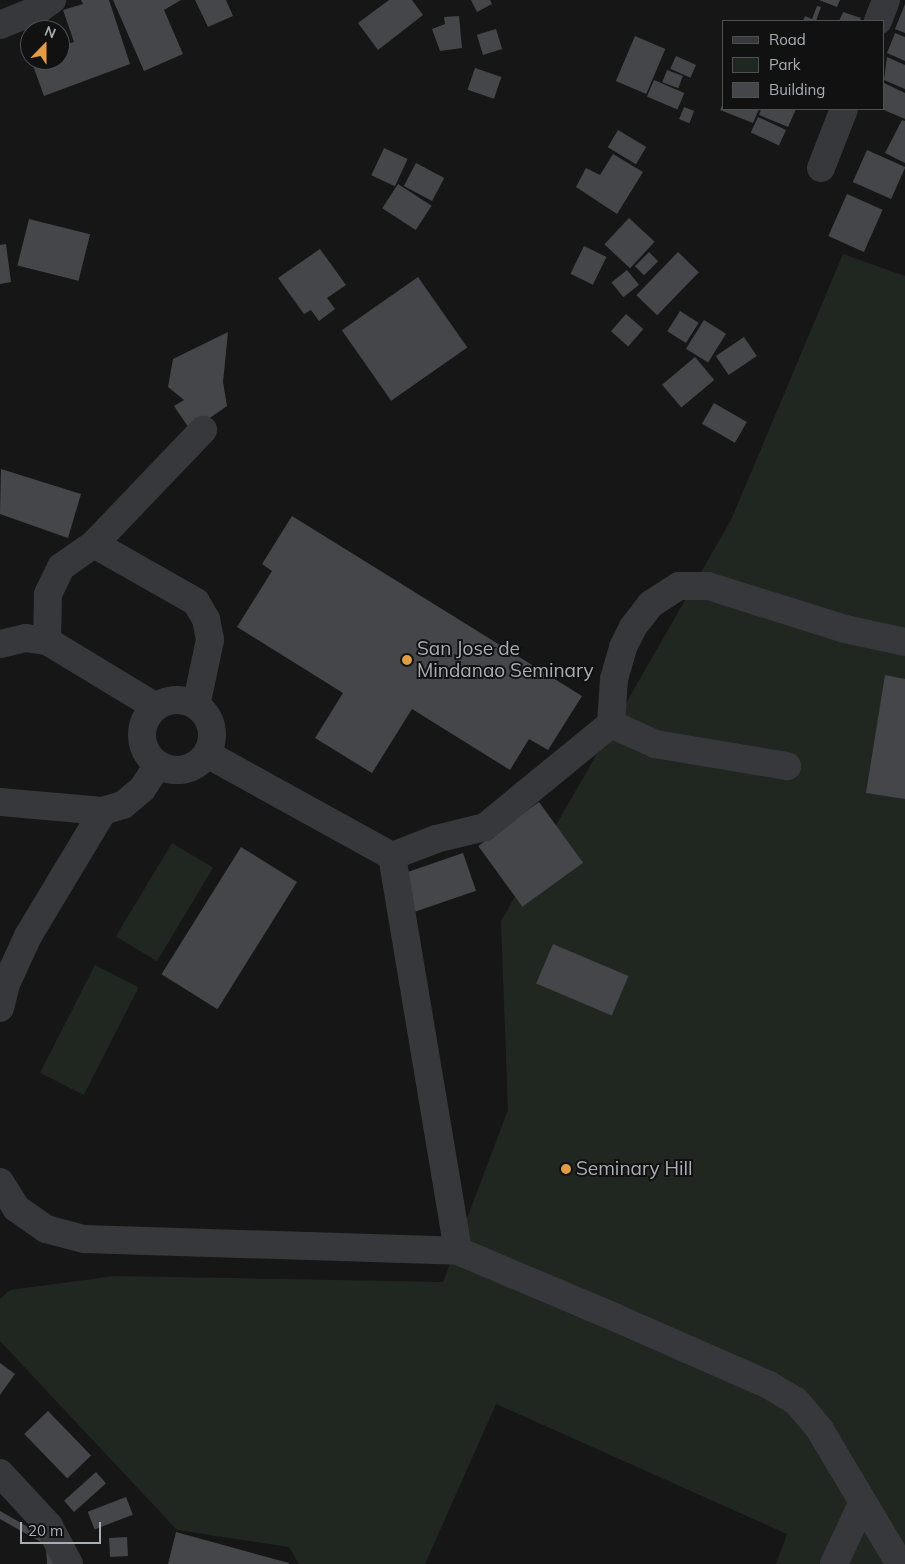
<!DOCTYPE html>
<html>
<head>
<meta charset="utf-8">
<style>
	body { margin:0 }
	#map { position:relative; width:905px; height:1564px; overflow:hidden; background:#161617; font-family:Mulish,sans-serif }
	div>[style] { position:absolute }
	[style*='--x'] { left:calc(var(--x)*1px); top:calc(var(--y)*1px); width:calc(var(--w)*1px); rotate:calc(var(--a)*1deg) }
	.green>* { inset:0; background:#202720; transform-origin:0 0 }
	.building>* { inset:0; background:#45464a; transform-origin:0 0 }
	.minor>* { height:28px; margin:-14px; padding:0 14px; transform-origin:14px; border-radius:14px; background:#37383c }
	.minor>.ring { margin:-14px; padding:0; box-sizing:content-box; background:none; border:28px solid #37383c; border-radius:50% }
	.dots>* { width:14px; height:14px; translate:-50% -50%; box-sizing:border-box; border:2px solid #111112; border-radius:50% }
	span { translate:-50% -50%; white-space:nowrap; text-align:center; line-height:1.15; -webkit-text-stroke:4px #111112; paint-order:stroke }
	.poi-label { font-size:19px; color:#a9aeb6 }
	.left { translate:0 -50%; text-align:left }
	.legend { position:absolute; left:722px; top:20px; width:162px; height:90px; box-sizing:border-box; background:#111112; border:1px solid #4e5054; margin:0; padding:6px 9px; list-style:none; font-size:15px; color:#a9aeb6 }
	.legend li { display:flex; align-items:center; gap:10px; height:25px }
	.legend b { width:25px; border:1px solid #4e5054 }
	.north { position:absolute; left:20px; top:20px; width:50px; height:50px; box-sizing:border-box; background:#111112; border:1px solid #4e5054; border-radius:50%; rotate:22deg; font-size:14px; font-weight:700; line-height:20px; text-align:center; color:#a9aeb6 }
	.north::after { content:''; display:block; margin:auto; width:18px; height:22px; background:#e19c44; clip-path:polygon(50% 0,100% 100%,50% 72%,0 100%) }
	.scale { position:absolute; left:20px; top:1522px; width:81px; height:22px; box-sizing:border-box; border:2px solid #a9aeb6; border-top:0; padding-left:6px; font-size:15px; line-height:18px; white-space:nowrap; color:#a9aeb6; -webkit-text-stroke:4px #111112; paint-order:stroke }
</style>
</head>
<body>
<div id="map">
	<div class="green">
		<i style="clip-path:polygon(843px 254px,905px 276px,905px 1564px,776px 1564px,787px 1534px,496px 1404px,425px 1564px,299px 1564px,289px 1547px,177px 1530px,0 1341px,0 1299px,10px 1290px,115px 1276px,443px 1282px,508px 1110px,501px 921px,731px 520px)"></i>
		<i style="left:172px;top:843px;width:48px;height:109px;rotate:31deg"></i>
		<i style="left:95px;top:965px;width:49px;height:121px;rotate:27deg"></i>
	</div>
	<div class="building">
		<i style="clip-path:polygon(81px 0,109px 0,130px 64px,44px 96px,31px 60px,60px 60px,60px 46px,74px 42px,63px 10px,83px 4px)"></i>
		<i style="clip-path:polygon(113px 0,181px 0,164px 10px,183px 54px,144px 71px)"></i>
		<i style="clip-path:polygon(195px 0,226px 0,233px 16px,208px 27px)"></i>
		<i style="clip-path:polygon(389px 0,412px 0,423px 15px,378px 50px,358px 23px)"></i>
		<i style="clip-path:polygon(471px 0,490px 0,492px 4px,477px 12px)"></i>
		<i style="clip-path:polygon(819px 0,840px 0,837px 7px)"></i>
		<i style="clip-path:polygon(905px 4px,905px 33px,895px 29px)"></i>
		<i style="clip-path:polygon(817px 6px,821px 7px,816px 21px,803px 21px,805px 16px,812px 19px)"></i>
		<i style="clip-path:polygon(843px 12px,861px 18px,860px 21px,839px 21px)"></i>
		<i style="clip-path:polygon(459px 16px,462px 48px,440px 51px,432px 29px,445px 24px,444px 17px)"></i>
		<i style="left:496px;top:29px;width:21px;height:20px;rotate:73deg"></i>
		<i style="clip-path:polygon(895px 33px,905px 37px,905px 61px,887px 53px)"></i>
		<i style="left:635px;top:36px;width:33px;height:49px;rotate:23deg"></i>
		<i style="left:676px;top:56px;width:22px;height:14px;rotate:24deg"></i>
		<i style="clip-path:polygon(887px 57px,905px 65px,905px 89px,884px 80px)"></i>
		<i style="left:475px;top:68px;width:28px;height:23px;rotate:19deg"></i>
		<i style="left:667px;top:70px;width:17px;height:13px;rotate:21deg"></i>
		<i style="left:654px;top:80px;width:33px;height:18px;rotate:23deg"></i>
		<i style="clip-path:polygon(884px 83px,905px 93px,905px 119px,884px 110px)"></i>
		<i style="clip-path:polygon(724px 101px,724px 109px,759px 109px,753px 123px,720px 110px)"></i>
		<i style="left:684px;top:107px;width:11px;height:13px;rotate:22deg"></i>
		<i style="clip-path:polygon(761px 109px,796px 109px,788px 127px,759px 115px)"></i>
		<i style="left:758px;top:117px;width:31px;height:17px;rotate:25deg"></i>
		<i style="clip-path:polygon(902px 120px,905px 121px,905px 163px,885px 153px)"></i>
		<i style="left:618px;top:130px;width:33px;height:20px;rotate:31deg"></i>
		<i style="left:384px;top:148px;width:26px;height:30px;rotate:25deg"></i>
		<i style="left:867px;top:150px;width:42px;height:35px;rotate:24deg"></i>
		<i style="clip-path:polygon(613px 154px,643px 172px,617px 214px,576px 187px,586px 168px,600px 175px)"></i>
		<i style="left:416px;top:163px;width:32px;height:26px;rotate:28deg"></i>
		<i style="left:398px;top:184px;width:40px;height:29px;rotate:33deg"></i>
		<i style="left:847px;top:194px;width:39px;height:46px;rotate:24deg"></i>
		<i style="left:629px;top:218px;width:35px;height:36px;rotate:43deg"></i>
		<i style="left:29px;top:219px;width:63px;height:48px;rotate:14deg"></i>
		<i style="clip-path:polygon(6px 244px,11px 282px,0 284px,0 245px)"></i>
		<i style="left:584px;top:246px;width:25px;height:31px;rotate:26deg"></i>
		<i style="clip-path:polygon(320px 249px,346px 285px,327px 298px,335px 309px,319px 321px,311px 310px,304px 314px,278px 278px)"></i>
		<i style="left:649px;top:252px;width:13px;height:20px;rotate:45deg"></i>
		<i style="left:678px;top:252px;width:29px;height:60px;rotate:44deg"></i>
		<i style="left:627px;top:270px;width:19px;height:20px;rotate:51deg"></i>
		<i style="left:418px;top:277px;width:86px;height:93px;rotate:55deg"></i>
		<i style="left:680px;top:311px;width:22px;height:24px;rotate:32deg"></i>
		<i style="left:626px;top:314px;width:23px;height:23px;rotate:41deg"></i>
		<i style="left:704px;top:320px;width:26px;height:34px;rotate:32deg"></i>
		<i style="clip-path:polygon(228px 332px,223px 382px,227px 406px,191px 431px,174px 406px,184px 400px,168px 387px,173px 359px)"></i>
		<i style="left:744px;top:337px;width:23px;height:34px;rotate:56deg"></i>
		<i style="left:695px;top:357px;width:30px;height:43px;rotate:50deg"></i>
		<i style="left:714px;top:403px;width:38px;height:24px;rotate:30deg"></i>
		<i style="clip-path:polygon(1px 469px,81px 494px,68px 538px,0 514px)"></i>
		<i style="clip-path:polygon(292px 516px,582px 696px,548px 750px,529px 739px,510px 770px,412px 709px,372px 773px,315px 738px,343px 693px,237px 627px,272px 571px,262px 564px)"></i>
		<i style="clip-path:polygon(885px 675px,905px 679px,905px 799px,866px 793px)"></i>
		<i style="left:539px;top:802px;width:75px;height:75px;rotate:54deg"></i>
		<i style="left:241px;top:847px;width:66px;height:150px;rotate:32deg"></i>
		<i style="left:463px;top:853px;width:40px;height:70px;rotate:71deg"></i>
		<i style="left:553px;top:944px;width:82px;height:43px;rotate:23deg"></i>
		<i style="clip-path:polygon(0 1363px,15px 1374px,0 1395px)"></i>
		<i style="left:48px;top:1411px;width:62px;height:33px;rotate:46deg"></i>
		<i style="left:96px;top:1472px;width:15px;height:43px;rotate:48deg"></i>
		<i style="left:126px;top:1497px;width:19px;height:41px;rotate:69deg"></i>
		<i style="clip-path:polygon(0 1511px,58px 1544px,59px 1564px,47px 1564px,46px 1545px,0 1519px)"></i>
		<i style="clip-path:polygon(176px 1532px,289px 1563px,289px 1564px,168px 1564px)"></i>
		<i style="left:127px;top:1537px;width:19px;height:18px;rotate:87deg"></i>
	</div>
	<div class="minor">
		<i style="--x:878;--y:21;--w:22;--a:-69"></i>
		<i style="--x:0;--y:25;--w:42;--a:-22.3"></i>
		<i style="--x:39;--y:9;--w:16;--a:-35"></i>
		<i style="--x:821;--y:168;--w:63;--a:-68.7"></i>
		<i style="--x:94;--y:544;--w:117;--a:29.6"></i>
		<i style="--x:196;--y:602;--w:20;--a:60"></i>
		<i style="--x:206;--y:619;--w:21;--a:79"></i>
		<i style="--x:210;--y:640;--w:67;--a:102"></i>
		<i style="--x:47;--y:641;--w:47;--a:-88.8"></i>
		<i style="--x:48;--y:594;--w:30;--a:-64"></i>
		<i style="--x:61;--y:567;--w:40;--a:-34.9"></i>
		<i style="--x:94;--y:544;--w:158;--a:-46.3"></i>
		<i style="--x:0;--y:644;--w:26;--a:-13"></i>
		<i style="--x:25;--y:638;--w:22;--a:8"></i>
		<i style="--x:47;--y:641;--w:127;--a:31.2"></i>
		<i class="ring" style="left:142px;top:700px;width:42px;height:42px"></i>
		<i style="--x:611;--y:724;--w:48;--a:24.4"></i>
		<i style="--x:655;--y:744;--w:134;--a:9.5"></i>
		<i style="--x:207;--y:754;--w:211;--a:28.9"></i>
		<i style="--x:392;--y:856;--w:400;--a:80.5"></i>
		<i style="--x:0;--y:802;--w:103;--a:5"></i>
		<i style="--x:103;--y:811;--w:21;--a:-17"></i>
		<i style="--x:123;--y:805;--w:25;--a:-40"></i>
		<i style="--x:142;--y:789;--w:29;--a:-56"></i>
		<i style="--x:392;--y:856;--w:47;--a:-21.1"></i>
		<i style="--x:436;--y:839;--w:50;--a:-13.8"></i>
		<i style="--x:485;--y:827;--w:163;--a:-39.3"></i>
		<i style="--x:611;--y:724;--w:45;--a:-86.2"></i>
		<i style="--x:614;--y:679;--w:33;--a:-74"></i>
		<i style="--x:623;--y:647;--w:22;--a:-63"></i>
		<i style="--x:633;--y:627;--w:29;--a:-52"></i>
		<i style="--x:651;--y:604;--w:33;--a:-33"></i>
		<i style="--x:679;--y:586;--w:29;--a:0"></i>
		<i style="--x:708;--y:586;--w:144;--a:17.4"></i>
		<i style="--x:845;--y:629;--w:61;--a:12.2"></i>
		<i style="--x:0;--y:1008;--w:25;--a:-76"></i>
		<i style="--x:6;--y:984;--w:53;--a:-65.4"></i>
		<i style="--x:28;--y:936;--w:146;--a:-59"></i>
		<i style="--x:0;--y:1182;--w:31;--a:58"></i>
		<i style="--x:16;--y:1208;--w:37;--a:35"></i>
		<i style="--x:46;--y:1229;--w:39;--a:15"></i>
		<i style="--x:84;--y:1239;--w:374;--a:1.8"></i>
		<i style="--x:458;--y:1251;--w:169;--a:22.9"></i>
		<i style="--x:614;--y:1317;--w:169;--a:23.7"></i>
		<i style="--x:769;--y:1385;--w:31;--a:31"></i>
		<i style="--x:796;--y:1401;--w:38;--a:50"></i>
		<i style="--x:820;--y:1430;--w:156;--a:59.2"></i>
		<i style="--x:0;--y:1473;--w:72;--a:47.2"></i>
		<i style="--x:49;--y:1526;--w:43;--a:62.2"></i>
		<i style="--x:834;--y:1564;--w:66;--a:-65"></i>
	</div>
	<div class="dots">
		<i style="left:407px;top:660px;background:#e19c44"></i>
		<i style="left:566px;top:1169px;background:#e19c44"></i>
	</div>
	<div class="poi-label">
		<span class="left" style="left:417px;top:660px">San Jose de<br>Mindanao Seminary</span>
		<span class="left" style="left:576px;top:1169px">Seminary Hill</span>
	</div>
	<ul class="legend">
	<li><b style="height:6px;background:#37383c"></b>Road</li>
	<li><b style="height:14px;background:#202720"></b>Park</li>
	<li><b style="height:14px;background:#45464a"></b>Building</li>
	</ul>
	<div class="north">N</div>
	<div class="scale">20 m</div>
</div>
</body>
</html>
